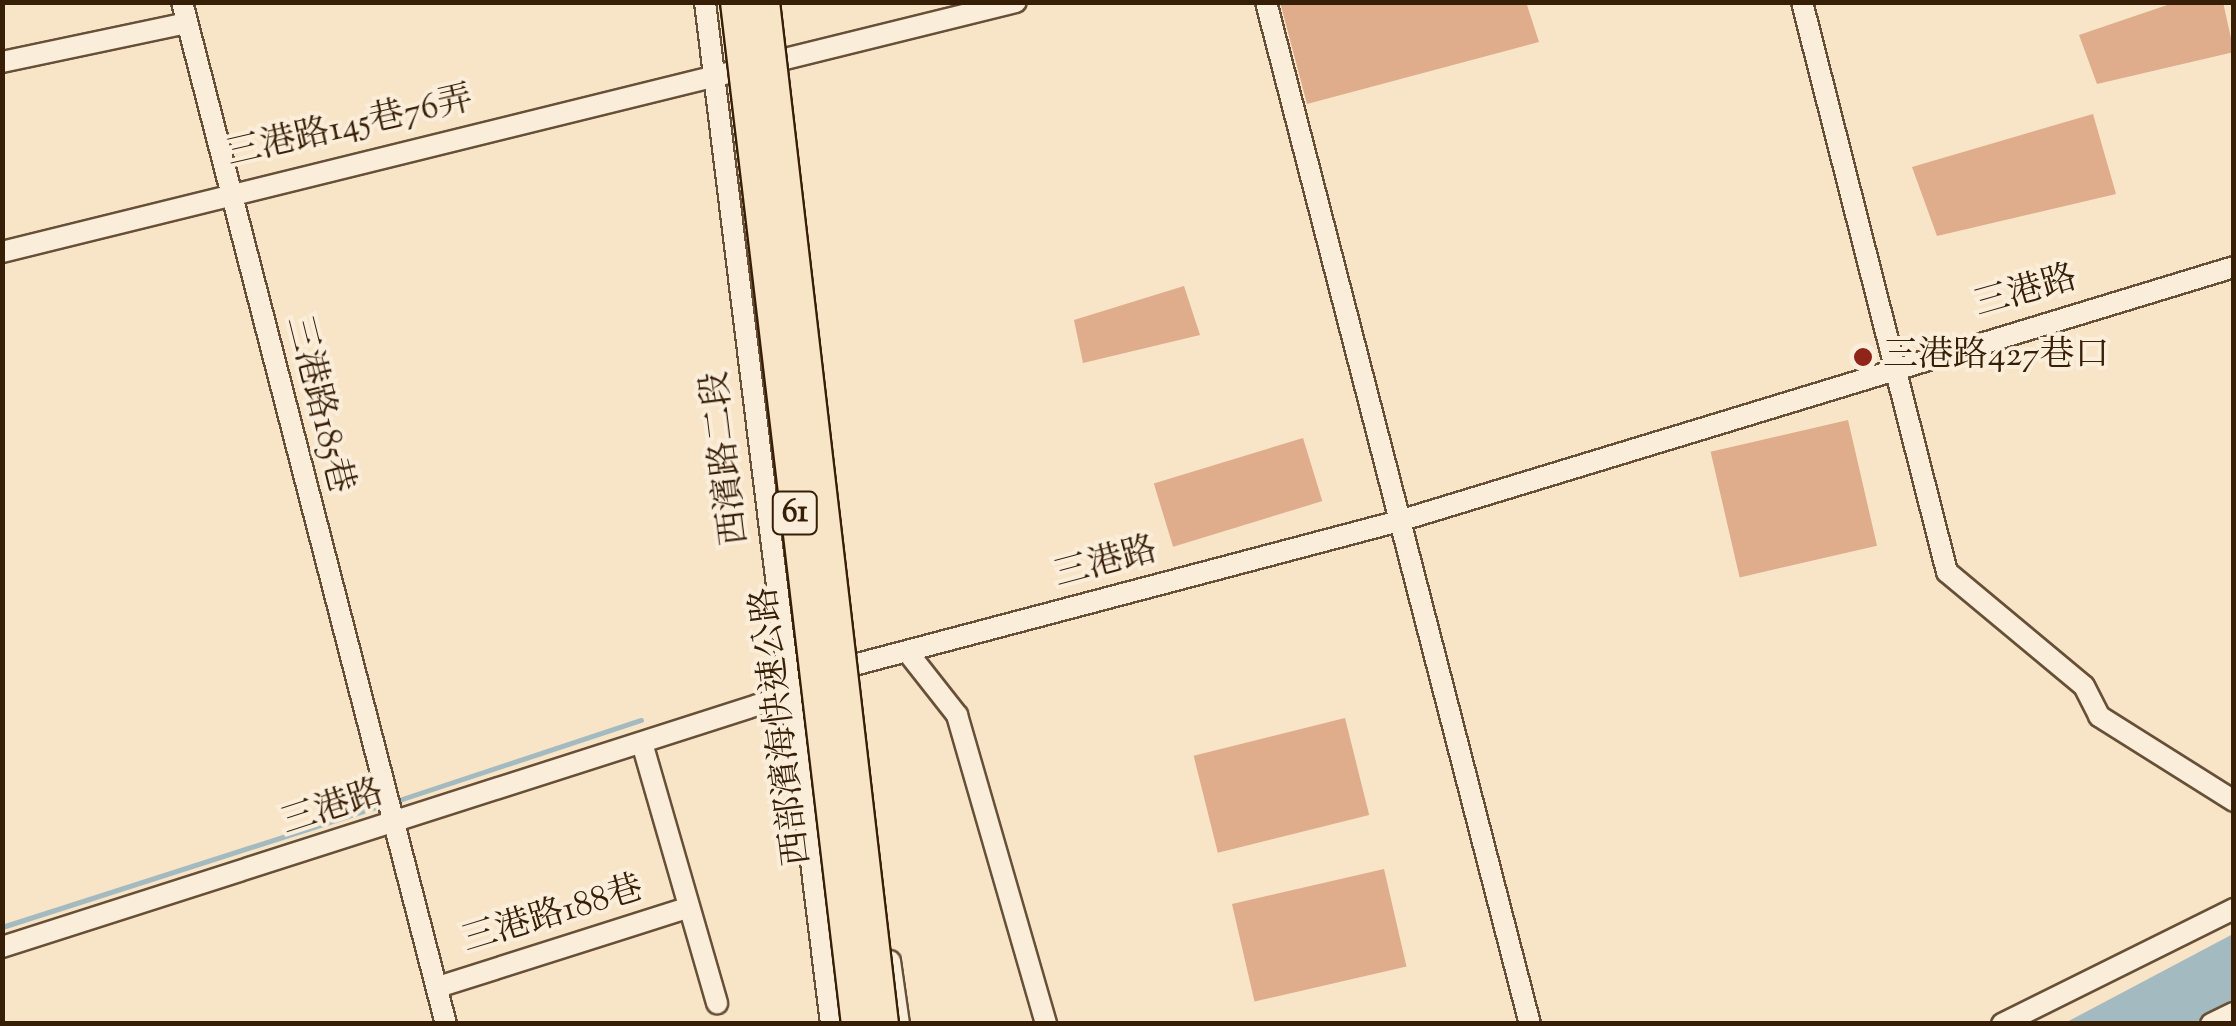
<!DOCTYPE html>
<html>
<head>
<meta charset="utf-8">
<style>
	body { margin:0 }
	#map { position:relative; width:2236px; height:1026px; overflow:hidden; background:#f8e4c6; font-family:"Sorts Mill Goudy","Noto Serif TC",serif }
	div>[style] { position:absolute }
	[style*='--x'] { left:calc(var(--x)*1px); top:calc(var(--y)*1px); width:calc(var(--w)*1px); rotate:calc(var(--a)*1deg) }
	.water>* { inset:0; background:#a3bbc0 }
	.stream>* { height:5px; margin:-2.5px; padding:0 2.5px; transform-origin:2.5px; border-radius:2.5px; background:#a3bbc0 }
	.building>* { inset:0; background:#dfac8c; transform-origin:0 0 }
	.roads { filter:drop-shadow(2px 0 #675037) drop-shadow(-2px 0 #675037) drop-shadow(0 2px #675037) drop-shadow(0 -2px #675037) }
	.minor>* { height:20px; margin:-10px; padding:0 10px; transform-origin:10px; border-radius:10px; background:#faedda }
	.bridges { filter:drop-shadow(2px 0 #371f07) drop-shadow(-2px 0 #371f07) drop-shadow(0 2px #371f07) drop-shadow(0 -2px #371f07) }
	.highway-bridge>* { height:30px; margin:-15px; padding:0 15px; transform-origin:15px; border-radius:15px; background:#f8e4c6 }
	.dots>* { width:28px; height:28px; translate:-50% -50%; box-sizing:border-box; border:5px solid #faedda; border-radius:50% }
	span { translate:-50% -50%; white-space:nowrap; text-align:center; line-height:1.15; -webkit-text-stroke:8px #faedda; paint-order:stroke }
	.shield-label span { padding:2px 8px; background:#faedda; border:2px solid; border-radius:8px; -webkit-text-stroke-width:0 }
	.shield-label { font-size:32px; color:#371f07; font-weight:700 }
	.street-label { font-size:35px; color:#371f07 }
	.poi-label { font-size:35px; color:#371f07 }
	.left { translate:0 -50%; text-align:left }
	.frame { position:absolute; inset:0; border:5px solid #371f07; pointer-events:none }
</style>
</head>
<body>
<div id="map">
	<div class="water">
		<i style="clip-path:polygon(2233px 934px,2233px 1010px,2207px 1023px,2063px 1024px)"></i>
	</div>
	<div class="stream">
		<i style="--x:396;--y:801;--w:258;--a:-18.3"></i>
		<i style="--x:2;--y:927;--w:403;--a:-17.8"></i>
	</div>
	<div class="building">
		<i style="clip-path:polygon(1280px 2px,1526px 2px,1539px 42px,1307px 104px)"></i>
		<i style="clip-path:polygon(2176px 2px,2223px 2px,2234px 52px,2097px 84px,2079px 35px)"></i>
		<i style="clip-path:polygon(2093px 114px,2116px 194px,1937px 236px,1912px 167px)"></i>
		<i style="clip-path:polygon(1184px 286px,1200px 335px,1083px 363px,1074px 320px)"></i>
		<i style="left:1848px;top:420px;width:129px;height:141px;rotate:77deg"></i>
		<i style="left:1303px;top:438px;width:66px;height:156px;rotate:73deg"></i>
		<i style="left:1345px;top:718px;width:100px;height:156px;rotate:76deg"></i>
		<i style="left:1384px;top:869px;width:100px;height:156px;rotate:77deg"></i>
	</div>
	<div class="roads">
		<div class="minor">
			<i style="--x:182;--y:2;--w:1056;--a:75.52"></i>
			<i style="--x:705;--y:2;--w:1030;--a:82.97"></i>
			<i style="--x:1266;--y:2;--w:1056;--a:75.52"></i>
			<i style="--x:1802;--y:2;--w:588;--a:75.73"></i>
			<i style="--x:1947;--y:572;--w:178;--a:39.8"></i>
			<i style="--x:2084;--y:686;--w:34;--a:63"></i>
			<i style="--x:2099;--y:716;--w:160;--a:32.2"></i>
			<i style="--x:2;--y:62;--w:189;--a:-11.9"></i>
			<i style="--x:2;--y:252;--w:1044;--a:-13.85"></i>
			<i style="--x:909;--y:654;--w:78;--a:51.8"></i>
			<i style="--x:957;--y:715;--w:322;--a:73.9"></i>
			<i style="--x:642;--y:743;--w:271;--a:73.9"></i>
			<i style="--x:2;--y:947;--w:826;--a:-17.76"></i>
			<i style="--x:789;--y:695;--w:68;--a:-25.4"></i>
			<i style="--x:850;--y:666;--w:568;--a:-14.79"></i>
			<i style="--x:1399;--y:521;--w:873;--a:-16.92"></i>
			<i style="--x:890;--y:961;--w:64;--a:81.9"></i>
			<i style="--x:438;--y:987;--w:261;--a:-17.6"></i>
			<i style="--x:2002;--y:1024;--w:259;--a:-26.4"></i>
			<i style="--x:2211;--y:1024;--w:25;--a:-26"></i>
		</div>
	</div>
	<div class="bridges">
		<div class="highway-bridge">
			<i style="--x:736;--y:2;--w:1029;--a:83.25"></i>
			<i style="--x:764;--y:2;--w:1029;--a:83.36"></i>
		</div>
	</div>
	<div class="dots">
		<i style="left:1863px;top:357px;background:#8f2418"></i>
	</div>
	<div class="shield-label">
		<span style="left:795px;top:513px">61</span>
	</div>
	<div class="street-label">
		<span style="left:350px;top:128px;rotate:-13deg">三港路145巷76弄</span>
		<span style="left:2026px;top:293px;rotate:-16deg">三港路</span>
		<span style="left:318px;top:405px;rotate:76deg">三港路185巷</span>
		<span style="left:727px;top:458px;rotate:-97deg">西濱路二段</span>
		<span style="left:1106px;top:564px;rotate:-15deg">三港路</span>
		<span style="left:783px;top:726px;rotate:-97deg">西部濱海快速公路</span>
		<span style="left:333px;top:809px;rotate:-18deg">三港路</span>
		<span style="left:553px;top:916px;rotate:-17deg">三港路188巷</span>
	</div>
	<div class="poi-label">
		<span class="left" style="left:1883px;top:357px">三港路427巷口</span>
	</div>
	<div class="frame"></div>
</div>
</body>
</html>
